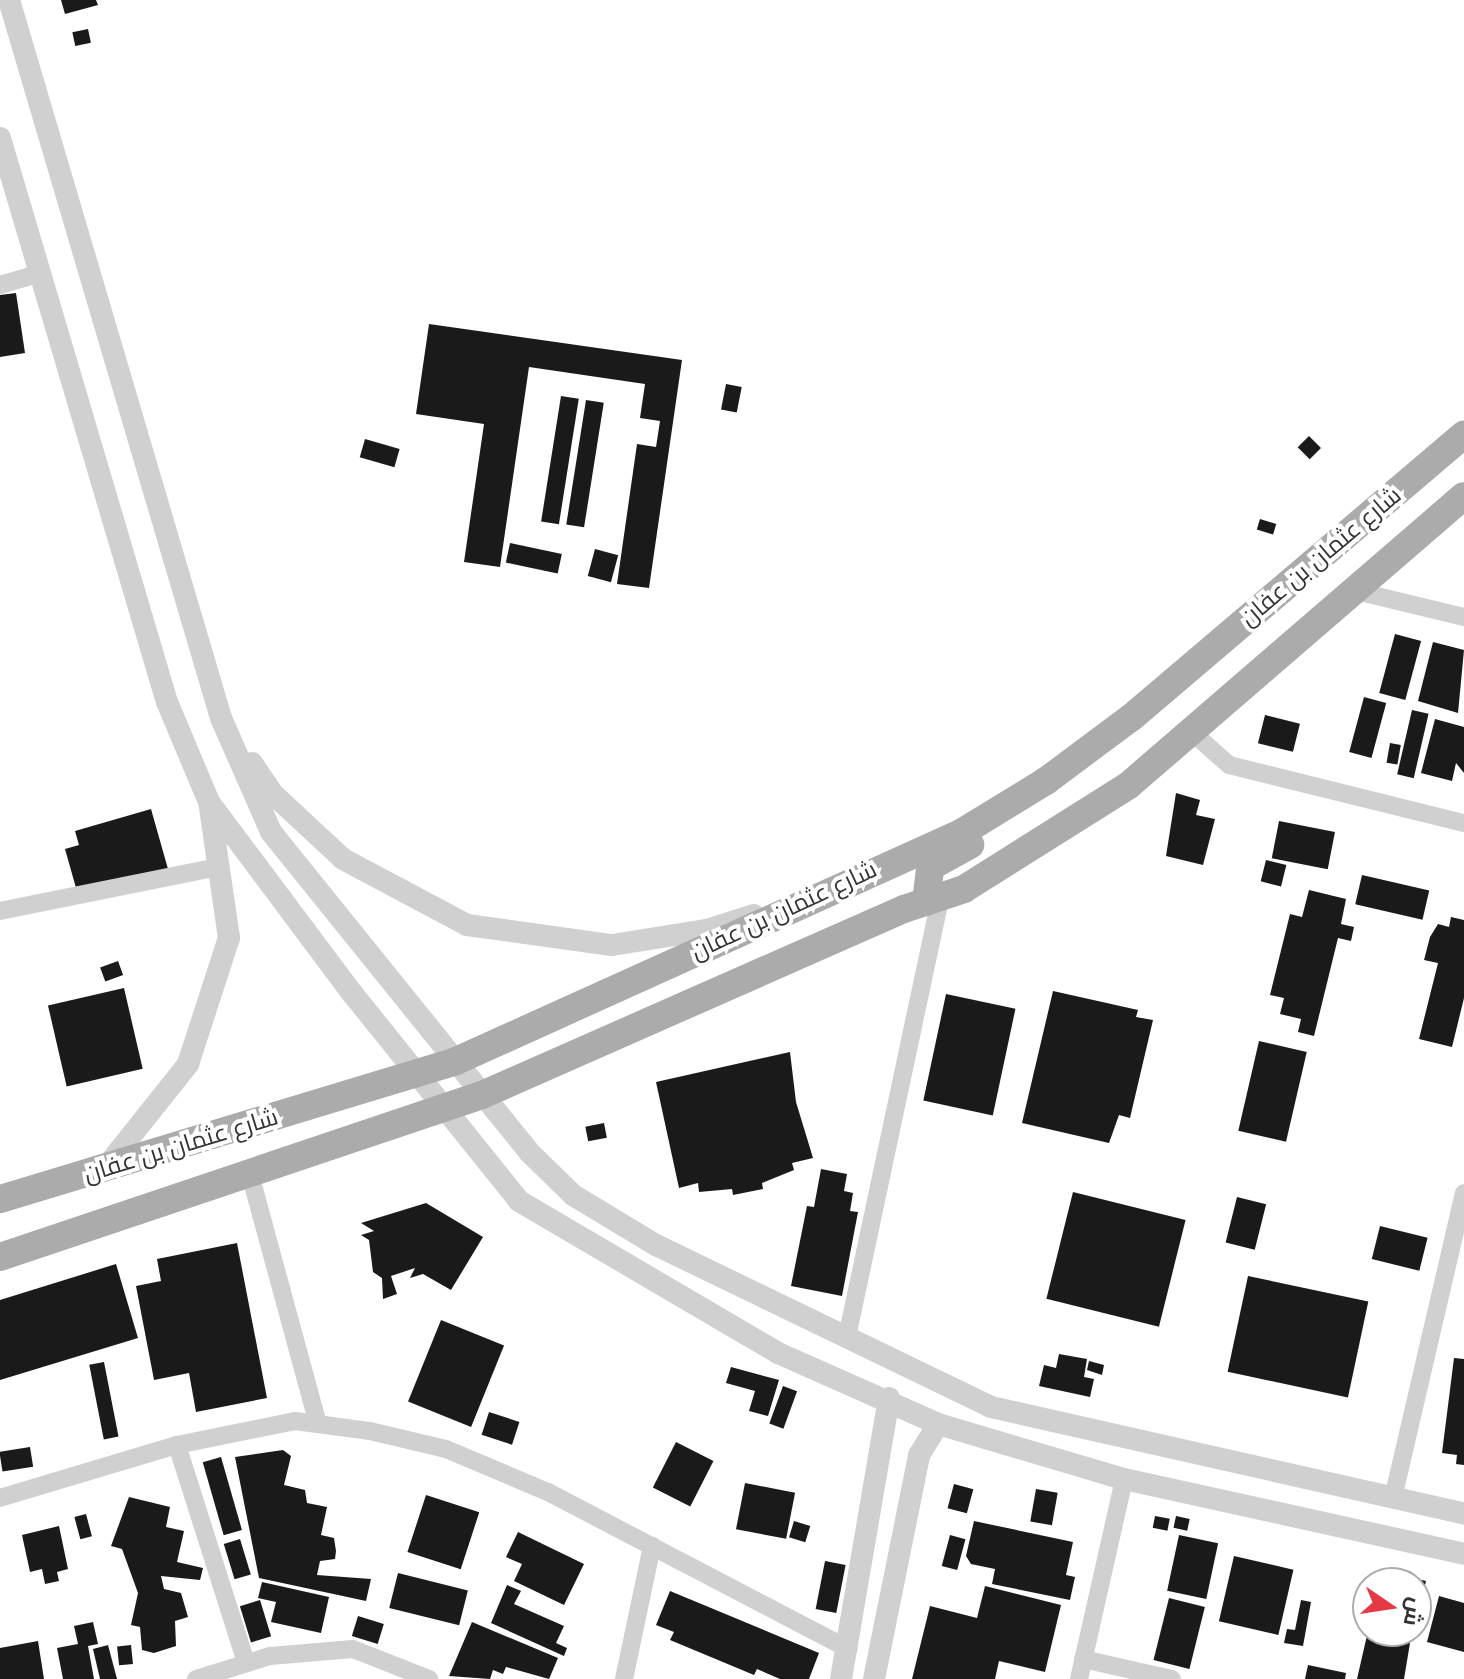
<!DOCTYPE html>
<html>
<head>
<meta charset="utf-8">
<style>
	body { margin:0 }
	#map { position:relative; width:1464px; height:1679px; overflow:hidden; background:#fff; font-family:"Varela Round",Cairo,sans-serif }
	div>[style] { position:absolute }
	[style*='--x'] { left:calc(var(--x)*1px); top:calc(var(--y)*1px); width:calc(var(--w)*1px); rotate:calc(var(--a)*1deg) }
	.building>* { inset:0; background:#1a1a1a; transform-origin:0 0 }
	.minor>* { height:18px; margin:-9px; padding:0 9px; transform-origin:9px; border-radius:9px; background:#d0d0d0 }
	.tertiary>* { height:22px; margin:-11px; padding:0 11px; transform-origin:11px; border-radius:11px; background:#d0d0d0 }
	.primary>* { height:28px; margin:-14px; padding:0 14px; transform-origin:14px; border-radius:14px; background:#ababab }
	span { translate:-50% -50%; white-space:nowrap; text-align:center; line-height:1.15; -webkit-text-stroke:8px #fff; paint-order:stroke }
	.street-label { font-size:24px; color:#333 }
	.north { position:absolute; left:1352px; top:1567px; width:80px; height:80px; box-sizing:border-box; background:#fff; border:2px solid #adadad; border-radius:50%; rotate:103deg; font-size:22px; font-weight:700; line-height:32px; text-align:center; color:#333 }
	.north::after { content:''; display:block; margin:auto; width:28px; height:36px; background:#e63946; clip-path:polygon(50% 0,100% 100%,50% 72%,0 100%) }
</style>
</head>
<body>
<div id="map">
	<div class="building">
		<i style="clip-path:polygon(61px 0,96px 0,98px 5px,65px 14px)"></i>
		<i style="left:88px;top:29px;width:14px;height:16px;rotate:78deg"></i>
		<i style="clip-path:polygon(16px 293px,25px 353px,0 357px,0 295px)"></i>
		<i style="clip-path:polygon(429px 324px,682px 360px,649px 588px,617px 584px,637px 444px,656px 447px,660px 421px,640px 418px,645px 384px,529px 367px,500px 567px,464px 562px,484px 424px,416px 414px)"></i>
		<i style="left:726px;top:384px;width:16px;height:26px;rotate:11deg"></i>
		<i style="left:561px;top:396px;width:18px;height:127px;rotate:9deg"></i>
		<i style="left:586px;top:400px;width:18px;height:126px;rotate:9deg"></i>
		<i style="left:1309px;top:436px;width:17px;height:16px;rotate:45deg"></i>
		<i style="left:365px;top:439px;width:36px;height:19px;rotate:16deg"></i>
		<i style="left:1260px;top:519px;width:17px;height:11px;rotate:17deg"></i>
		<i style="left:510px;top:543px;width:53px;height:20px;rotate:12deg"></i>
		<i style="left:595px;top:549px;width:24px;height:28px;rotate:15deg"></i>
		<i style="left:1395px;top:634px;width:27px;height:61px;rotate:15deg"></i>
		<i style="clip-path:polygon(1433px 642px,1464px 650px,1458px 713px,1418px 701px)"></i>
		<i style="left:1364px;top:697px;width:23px;height:57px;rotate:15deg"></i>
		<i style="left:1412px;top:710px;width:17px;height:66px;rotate:13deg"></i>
		<i style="left:1265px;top:715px;width:36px;height:29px;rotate:14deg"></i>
		<i style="clip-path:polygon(1435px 719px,1464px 727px,1464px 773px,1456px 763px,1452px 781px,1421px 773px)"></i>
		<i style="left:1390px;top:743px;width:11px;height:20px;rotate:10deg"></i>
		<i style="clip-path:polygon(1176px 793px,1200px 800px,1196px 815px,1215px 819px,1203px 865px,1166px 856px)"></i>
		<i style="clip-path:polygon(151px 809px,168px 869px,78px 895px,65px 849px,79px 845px,75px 831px)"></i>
		<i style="left:1279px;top:821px;width:57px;height:38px;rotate:11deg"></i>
		<i style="left:1266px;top:860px;width:21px;height:22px;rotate:14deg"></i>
		<i style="left:1362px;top:875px;width:69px;height:30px;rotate:13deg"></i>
		<i style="clip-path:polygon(1309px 890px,1346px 899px,1341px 924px,1354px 927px,1351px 941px,1338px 938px,1314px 1036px,1298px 1032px,1301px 1019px,1280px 1014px,1284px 998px,1270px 995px,1290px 914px,1302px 917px)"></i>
		<i style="clip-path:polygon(1451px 917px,1464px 920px,1464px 998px,1452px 1047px,1419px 1039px,1438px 963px,1424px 960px,1430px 937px,1438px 924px,1449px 927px)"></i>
		<i style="left:118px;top:961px;width:15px;height:19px;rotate:70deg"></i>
		<i style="left:124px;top:988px;width:83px;height:78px;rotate:77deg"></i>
		<i style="clip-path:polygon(1053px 991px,1138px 1010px,1136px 1017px,1153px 1020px,1130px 1118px,1119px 1115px,1109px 1143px,1022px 1123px)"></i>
		<i style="left:946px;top:994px;width:71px;height:109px;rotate:12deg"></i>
		<i style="left:1259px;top:1041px;width:49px;height:92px;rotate:13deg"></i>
		<i style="clip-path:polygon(790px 1052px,796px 1102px,813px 1158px,792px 1163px,794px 1170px,762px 1183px,763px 1189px,733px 1195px,732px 1189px,699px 1192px,698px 1183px,679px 1188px,656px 1082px)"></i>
		<i style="left:604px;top:1123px;width:15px;height:19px;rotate:79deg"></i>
		<i style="clip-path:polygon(821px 1169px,847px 1174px,844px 1191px,853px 1193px,850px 1211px,858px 1212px,842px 1296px,791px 1286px,807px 1206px,814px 1207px)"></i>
		<i style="left:1073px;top:1192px;width:116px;height:110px;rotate:14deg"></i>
		<i style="left:1237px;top:1197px;width:30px;height:47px;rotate:14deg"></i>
		<i style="clip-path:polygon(426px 1203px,483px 1237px,451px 1290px,423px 1274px,410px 1278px,415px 1268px,391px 1276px,397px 1294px,383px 1299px,382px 1278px,373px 1272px,369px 1240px,361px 1235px,374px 1231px,361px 1223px)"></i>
		<i style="left:1380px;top:1226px;width:49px;height:34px;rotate:14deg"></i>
		<i style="clip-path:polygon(237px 1243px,267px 1398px,196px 1412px,189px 1373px,154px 1380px,136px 1286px,161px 1281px,157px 1259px)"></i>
		<i style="clip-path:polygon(116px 1264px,138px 1338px,0 1380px,0 1300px)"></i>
		<i style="left:1248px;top:1276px;width:123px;height:98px;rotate:12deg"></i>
		<i style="left:441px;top:1320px;width:68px;height:88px;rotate:22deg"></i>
		<i style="clip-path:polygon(1059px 1354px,1087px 1359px,1084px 1377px,1094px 1379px,1090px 1397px,1039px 1386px,1044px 1365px,1056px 1368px)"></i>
		<i style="clip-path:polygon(1454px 1358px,1464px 1359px,1464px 1465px,1456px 1464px,1457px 1455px,1442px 1453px)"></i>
		<i style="clip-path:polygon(1089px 1361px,1104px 1365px,1102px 1375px,1087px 1370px)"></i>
		<i style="left:104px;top:1362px;width:76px;height:15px;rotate:79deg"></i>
		<i style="clip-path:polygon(731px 1367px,779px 1380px,768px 1416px,749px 1411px,755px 1391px,726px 1383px)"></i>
		<i style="left:783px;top:1386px;width:15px;height:40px;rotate:20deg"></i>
		<i style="left:489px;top:1412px;width:32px;height:24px;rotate:18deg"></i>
		<i style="left:676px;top:1442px;width:42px;height:51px;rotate:27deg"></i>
		<i style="left:30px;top:1447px;width:20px;height:31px;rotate:81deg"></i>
		<i style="clip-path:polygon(283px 1450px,291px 1456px,284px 1485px,305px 1490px,307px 1503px,327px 1507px,321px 1535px,334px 1538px,336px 1551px,335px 1559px,320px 1561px,317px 1575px,371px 1579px,366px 1601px,259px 1578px,235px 1457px)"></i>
		<i style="left:221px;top:1457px;width:76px;height:19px;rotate:74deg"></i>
		<i style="left:745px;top:1483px;width:51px;height:47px;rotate:11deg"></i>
		<i style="left:954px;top:1484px;width:20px;height:25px;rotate:15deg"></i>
		<i style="left:1036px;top:1489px;width:22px;height:33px;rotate:10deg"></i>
		<i style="left:426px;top:1495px;width:56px;height:60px;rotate:18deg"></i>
		<i style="clip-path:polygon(129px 1497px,170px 1507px,166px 1527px,184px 1531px,177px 1562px,203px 1568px,200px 1580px,161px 1576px,164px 1589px,181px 1593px,188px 1617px,175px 1621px,176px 1646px,154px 1653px,142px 1650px,140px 1627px,131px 1625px,138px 1593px,122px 1549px,111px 1546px)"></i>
		<i style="left:86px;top:1514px;width:23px;height:12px;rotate:75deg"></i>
		<i style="left:1155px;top:1516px;width:15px;height:12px;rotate:11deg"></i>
		<i style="left:1176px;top:1516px;width:14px;height:12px;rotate:12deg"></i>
		<i style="left:794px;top:1521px;width:17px;height:17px;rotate:17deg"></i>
		<i style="clip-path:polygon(974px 1521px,1073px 1542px,1066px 1575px,1075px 1577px,1070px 1600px,992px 1584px,995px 1569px,971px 1564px,966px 1556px)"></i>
		<i style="clip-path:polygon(59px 1526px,68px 1569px,57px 1572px,59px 1581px,45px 1584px,42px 1569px,30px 1572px,22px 1535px)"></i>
		<i style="clip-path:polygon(518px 1532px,584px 1564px,564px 1605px,514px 1581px,522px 1564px,506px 1557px)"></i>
		<i style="left:950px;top:1535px;width:16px;height:32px;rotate:15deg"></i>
		<i style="left:1179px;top:1535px;width:40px;height:57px;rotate:12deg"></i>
		<i style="left:240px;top:1539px;width:37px;height:17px;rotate:73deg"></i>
		<i style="left:1234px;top:1556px;width:61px;height:67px;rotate:13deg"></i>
		<i style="left:825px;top:1561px;width:21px;height:49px;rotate:11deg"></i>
		<i style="left:398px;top:1573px;width:72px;height:36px;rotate:14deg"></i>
		<i style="clip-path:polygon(1392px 1573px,1426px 1581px,1417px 1618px,1416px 1583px,1390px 1583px)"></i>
		<i style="clip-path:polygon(262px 1582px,329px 1597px,321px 1633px,271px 1622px,276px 1602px,258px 1598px)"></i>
		<i style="clip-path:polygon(507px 1585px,521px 1591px,514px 1604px,564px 1626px,556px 1643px,567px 1648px,564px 1656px,491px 1623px)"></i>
		<i style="clip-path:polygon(985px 1586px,1061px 1605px,1045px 1672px,999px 1661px,995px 1679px,912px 1679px,930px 1606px,977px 1618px)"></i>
		<i style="clip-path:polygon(670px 1591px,819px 1653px,809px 1679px,780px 1679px,757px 1669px,754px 1675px,670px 1640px,674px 1632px,656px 1625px)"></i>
		<i style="clip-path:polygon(1439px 1596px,1464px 1603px,1464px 1652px,1427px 1642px)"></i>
		<i style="left:1169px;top:1598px;width:37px;height:64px;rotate:14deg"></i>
		<i style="left:260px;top:1600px;width:38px;height:21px;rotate:73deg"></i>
		<i style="clip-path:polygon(1301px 1600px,1311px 1602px,1303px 1646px,1284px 1643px,1287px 1629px,1295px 1630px)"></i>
		<i style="left:358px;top:1616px;width:27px;height:21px;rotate:17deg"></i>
		<i style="clip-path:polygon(93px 1622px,98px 1644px,88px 1646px,94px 1679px,63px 1679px,57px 1648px,78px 1644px,74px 1626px)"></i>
		<i style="clip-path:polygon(472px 1622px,558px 1658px,549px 1679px,506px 1667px,503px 1674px,493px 1670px,490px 1679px,449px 1676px)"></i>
		<i style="clip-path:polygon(1368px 1631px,1412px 1631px,1404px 1679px,1357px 1679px)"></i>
		<i style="clip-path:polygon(38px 1641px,44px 1679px,0 1679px,0 1648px)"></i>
		<i style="clip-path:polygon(108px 1645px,117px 1679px,100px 1679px,93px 1649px)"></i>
		<i style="left:131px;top:1645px;width:19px;height:14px;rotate:84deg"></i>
		<i style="clip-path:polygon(1308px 1665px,1346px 1673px,1345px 1679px,1305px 1679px)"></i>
	</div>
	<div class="minor">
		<i style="--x:0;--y:285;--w:43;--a:-16.3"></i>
		<i style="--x:1356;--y:591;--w:111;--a:13.5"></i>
		<i style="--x:1193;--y:733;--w:48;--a:41.6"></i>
		<i style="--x:1229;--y:765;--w:242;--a:13.9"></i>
		<i style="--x:0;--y:911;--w:223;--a:-11.4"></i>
		<i style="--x:250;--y:1174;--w:259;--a:74.8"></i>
		<i style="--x:847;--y:1337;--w:451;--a:-78"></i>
		<i style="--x:177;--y:1445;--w:229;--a:72.4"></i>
		<i style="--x:0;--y:1498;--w:185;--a:-16.7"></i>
		<i style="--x:177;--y:1445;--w:120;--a:-11.5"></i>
		<i style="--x:295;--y:1421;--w:76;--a:7.6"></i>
		<i style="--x:370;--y:1431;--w:78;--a:13.3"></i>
		<i style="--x:446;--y:1449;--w:111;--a:22.9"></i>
		<i style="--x:548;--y:1492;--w:339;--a:27.6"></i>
		<i style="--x:1393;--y:1498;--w:313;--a:-76.9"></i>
		<i style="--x:1083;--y:1659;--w:91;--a:12.7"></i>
		<i style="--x:196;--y:1679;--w:77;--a:-17.3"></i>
		<i style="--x:270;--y:1656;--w:83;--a:-4.8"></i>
		<i style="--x:353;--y:1649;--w:82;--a:21.5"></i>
		<i style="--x:624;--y:1679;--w:136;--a:-78.1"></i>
		<i style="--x:1079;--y:1679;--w:205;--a:-77.3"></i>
	</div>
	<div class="tertiary">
		<i style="--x:9;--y:0;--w:749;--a:73.55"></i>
		<i style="--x:221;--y:718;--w:124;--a:66.3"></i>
		<i style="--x:271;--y:832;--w:412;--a:51.1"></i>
		<i style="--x:530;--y:1153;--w:60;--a:44.3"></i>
		<i style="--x:573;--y:1195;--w:97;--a:31.1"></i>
		<i style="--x:656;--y:1245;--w:372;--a:25.8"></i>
		<i style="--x:991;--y:1407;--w:485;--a:12.7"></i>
		<i style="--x:0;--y:138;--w:588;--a:73.51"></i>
		<i style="--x:167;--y:702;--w:108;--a:67.2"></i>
		<i style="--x:209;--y:802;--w:239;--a:53.2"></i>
		<i style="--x:352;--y:993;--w:267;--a:51.2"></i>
		<i style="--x:519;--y:1201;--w:300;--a:30.4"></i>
		<i style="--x:778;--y:1353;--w:175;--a:23.9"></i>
		<i style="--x:938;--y:1424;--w:194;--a:16.5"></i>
		<i style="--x:1124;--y:1479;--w:348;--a:12.4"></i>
		<i style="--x:252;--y:763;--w:36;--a:56"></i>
		<i style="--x:272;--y:793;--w:97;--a:42.9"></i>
		<i style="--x:343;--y:859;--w:140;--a:28"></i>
		<i style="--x:467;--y:925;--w:146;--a:7.9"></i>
		<i style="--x:612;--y:945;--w:96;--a:-9"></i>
		<i style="--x:707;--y:930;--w:49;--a:-17.7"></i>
		<i style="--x:103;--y:1171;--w:137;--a:-51.5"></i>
		<i style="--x:188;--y:1064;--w:133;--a:-72"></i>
		<i style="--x:229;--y:938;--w:132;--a:-98.3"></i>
		<i style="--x:841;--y:1679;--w:285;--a:-80.3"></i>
		<i style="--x:874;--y:1679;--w:228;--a:-78.6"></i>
		<i style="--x:919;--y:1455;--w:36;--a:-58"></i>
	</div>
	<div class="primary">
		<i style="--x:926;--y:902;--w:35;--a:-83"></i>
		<i style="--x:930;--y:867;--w:46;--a:-28.8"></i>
		<i style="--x:0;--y:1199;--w:476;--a:-16.8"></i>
		<i style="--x:456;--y:1061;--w:554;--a:-24.3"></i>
		<i style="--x:961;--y:833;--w:100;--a:-31.5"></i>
		<i style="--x:1046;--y:781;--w:107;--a:-36.7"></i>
		<i style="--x:1132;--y:717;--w:436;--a:-40.4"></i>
		<i style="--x:0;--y:1257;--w:508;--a:-18.58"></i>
		<i style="--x:482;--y:1095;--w:461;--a:-23.8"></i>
		<i style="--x:904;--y:909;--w:63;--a:-18.4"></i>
		<i style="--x:964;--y:889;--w:195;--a:-32.2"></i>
		<i style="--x:1129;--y:785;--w:442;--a:-40.8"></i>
	</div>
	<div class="street-label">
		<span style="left:1321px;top:557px;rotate:-40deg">شارع عثمان بن عفان</span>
		<span style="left:784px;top:911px;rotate:-25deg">شارع عثمان بن عفان</span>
		<span style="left:181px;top:1146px;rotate:-17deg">شارع عثمان بن عفان</span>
	</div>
	<div class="north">ش</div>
</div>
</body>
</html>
